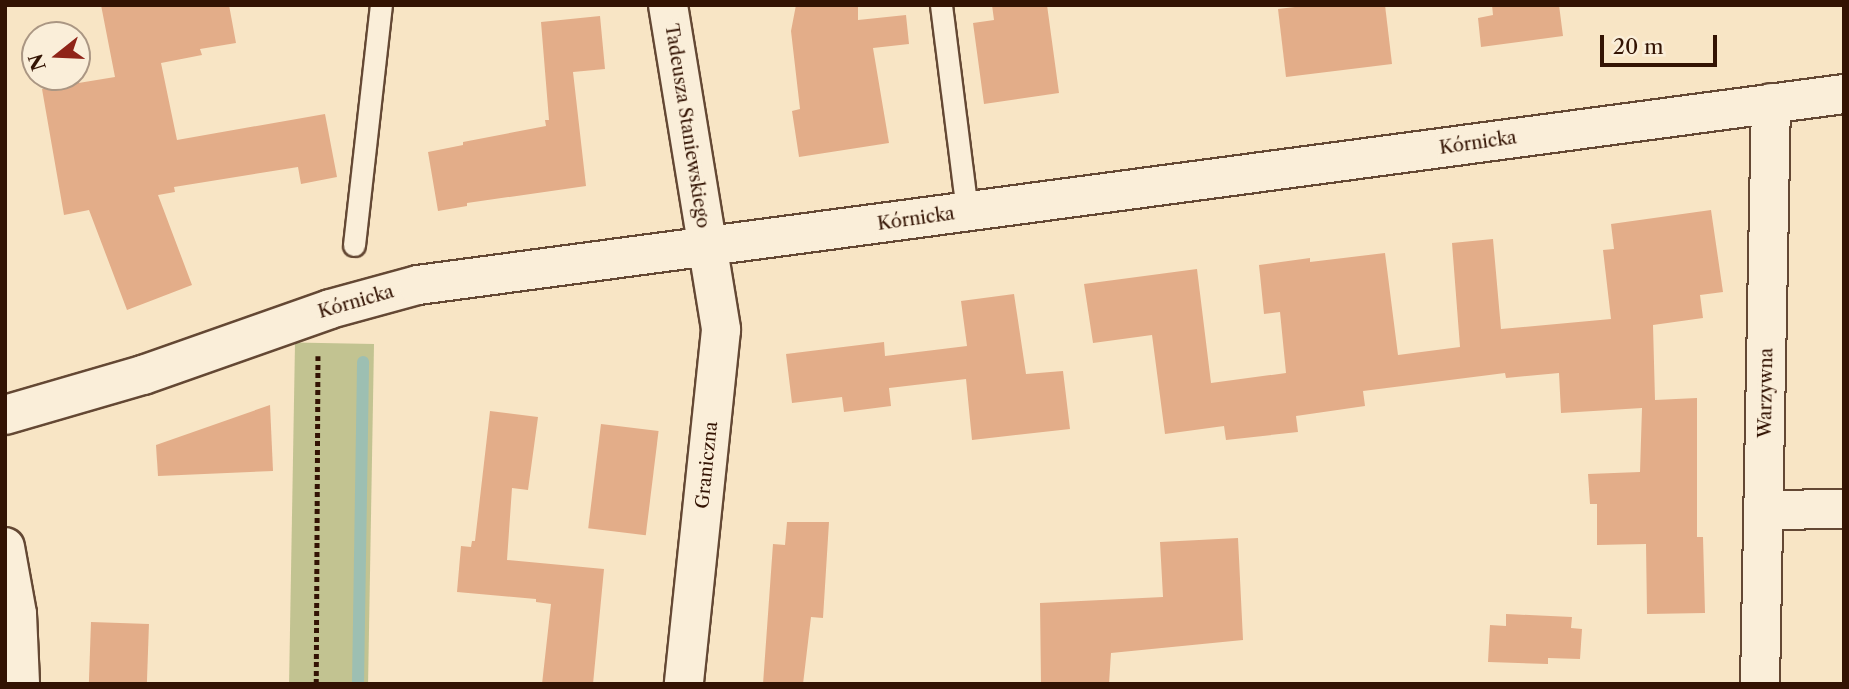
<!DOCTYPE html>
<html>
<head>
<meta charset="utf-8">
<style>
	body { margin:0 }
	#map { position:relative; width:1849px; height:689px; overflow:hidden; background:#f8e5c5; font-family:"Libre Caslon Text",serif }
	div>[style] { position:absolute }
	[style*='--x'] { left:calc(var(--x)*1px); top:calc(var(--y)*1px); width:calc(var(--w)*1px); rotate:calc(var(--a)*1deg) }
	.green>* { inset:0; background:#c2c391; transform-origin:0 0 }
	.stream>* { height:12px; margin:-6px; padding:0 6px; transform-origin:6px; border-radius:6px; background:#9dbfb2 }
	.building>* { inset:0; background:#e3ad89; transform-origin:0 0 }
	.path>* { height:4.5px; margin-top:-2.25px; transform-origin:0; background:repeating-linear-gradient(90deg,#331303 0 5px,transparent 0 8.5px) }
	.roads { filter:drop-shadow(2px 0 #644834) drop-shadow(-2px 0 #644834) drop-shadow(0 2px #644834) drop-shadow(0 -2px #644834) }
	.lane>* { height:21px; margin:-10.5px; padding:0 10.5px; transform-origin:10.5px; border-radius:10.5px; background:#faeed9 }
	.street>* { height:38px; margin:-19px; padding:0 19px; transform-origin:19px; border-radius:19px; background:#faeed9 }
	.secondary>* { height:38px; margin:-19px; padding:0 19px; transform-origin:19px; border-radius:19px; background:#faeed9 }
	span { translate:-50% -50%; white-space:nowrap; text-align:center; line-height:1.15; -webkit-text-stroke:7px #faeed9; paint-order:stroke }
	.street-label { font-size:18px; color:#331303 }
	.frame { position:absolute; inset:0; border:7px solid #331303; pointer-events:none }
	.north { position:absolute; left:21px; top:21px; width:70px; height:70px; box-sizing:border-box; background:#faeed9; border:2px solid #aa9683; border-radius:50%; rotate:252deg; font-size:19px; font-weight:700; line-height:28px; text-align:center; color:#331303 }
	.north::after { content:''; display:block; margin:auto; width:24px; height:32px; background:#8f2418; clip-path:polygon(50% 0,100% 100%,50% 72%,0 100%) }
	.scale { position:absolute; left:1600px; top:35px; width:117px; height:32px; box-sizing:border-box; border:4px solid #331303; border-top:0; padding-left:9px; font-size:21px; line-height:24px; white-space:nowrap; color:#331303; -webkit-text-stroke:5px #faeed9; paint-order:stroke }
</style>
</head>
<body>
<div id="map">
	<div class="green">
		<i style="left:374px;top:344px;width:340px;height:79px;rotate:91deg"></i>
	</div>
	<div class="stream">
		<i style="--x:358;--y:684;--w:322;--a:-89.1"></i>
	</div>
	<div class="building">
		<i style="clip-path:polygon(101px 5px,229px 5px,236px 43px,200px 49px,202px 55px,161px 63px,177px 140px,325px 114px,337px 177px,301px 184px,298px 167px,174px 187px,175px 192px,158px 195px,192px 285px,127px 310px,89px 210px,64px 215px,42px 89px,115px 77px)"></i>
		<i style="clip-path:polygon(796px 5px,858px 5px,858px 20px,906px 15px,909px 44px,873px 48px,889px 143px,799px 157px,792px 111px,800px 109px,791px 31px)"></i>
		<i style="clip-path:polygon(992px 5px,1047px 5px,1059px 93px,984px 104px,973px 23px,994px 20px)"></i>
		<i style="clip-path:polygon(1312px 5px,1385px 5px,1392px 64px,1286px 77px,1278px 9px)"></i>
		<i style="clip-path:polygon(1492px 5px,1559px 5px,1563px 36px,1481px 47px,1478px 18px,1493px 15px)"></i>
		<i style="clip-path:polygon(600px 16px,605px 69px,573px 72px,586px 186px,467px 203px,467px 206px,438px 211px,428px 152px,463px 145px,463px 142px,546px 126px,545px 120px,549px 120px,541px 22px)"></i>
		<i style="clip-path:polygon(1711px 210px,1723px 292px,1700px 295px,1703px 318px,1653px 325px,1655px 400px,1697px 398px,1697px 537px,1703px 537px,1705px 613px,1647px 614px,1646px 544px,1597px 545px,1597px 504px,1590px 504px,1588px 474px,1640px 472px,1642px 408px,1561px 413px,1559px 373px,1506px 378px,1505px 373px,1363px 391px,1365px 406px,1296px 416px,1298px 432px,1226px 440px,1224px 426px,1165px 434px,1152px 335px,1093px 343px,1084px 284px,1197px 269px,1211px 383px,1286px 373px,1280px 312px,1264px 314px,1259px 265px,1310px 258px,1310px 262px,1385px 253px,1398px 355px,1460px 347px,1452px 243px,1493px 239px,1501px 329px,1611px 319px,1603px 250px,1614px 249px,1611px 224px)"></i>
		<i style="clip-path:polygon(1014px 294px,1026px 374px,1063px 371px,1070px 429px,972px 440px,966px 379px,889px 388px,891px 406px,844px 412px,842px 397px,792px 403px,786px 354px,884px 342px,885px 356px,967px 346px,961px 301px)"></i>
		<i style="clip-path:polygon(270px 405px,273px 471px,158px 476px,156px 445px)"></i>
		<i style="clip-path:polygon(490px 411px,538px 417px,528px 490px,512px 488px,507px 560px,604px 569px,593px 684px,542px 684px,551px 604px,536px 602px,536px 599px,457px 592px,461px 546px,471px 547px,472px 541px,475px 541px)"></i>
		<i style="left:601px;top:424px;width:58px;height:105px;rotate:7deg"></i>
		<i style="clip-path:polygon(787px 522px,829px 522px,823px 618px,811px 617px,803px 684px,763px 684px,773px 544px,785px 545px)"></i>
		<i style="clip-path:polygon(1238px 538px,1243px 640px,1111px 653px,1109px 684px,1041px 684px,1040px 603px,1163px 597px,1160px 542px)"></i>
		<i style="clip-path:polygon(1506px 614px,1572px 617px,1571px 628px,1582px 629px,1580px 659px,1548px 658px,1548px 664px,1488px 662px,1490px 625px,1506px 626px)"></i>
		<i style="left:91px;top:622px;width:58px;height:62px;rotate:2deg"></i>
	</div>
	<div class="path">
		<i style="--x:316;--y:684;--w:328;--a:-89.7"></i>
	</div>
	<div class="roads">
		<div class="lane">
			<i style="--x:941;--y:5;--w:209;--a:82.8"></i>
			<i style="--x:354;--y:245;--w:242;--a:-83.6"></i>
		</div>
		<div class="street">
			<i style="--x:1764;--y:510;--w:80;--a:-0.7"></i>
			<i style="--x:5;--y:547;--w:68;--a:79.8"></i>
			<i style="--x:17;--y:614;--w:70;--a:87.5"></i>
			<i style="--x:1760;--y:684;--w:581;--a:-88.92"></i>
		</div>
		<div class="secondary">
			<i style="--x:668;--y:5;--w:329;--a:80.7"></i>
			<i style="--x:721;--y:330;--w:356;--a:96"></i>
			<i style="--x:5;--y:415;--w:144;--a:-16.2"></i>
			<i style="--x:143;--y:375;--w:198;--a:-19.4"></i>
			<i style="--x:330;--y:309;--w:91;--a:-15.3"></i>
			<i style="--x:418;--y:285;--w:1439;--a:-7.63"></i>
		</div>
	</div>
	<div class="street-label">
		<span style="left:687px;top:126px;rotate:81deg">Tadeusza Staniewskiego</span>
		<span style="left:1478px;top:143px;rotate:-8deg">Kórnicka</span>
		<span style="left:916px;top:219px;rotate:-8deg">Kórnicka</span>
		<span style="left:356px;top:302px;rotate:-16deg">Kórnicka</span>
		<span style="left:1766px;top:393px;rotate:-89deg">Warzywna</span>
		<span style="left:707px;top:465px;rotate:-84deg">Graniczna</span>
	</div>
	<div class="frame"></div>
	<div class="north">N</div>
	<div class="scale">20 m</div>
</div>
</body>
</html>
